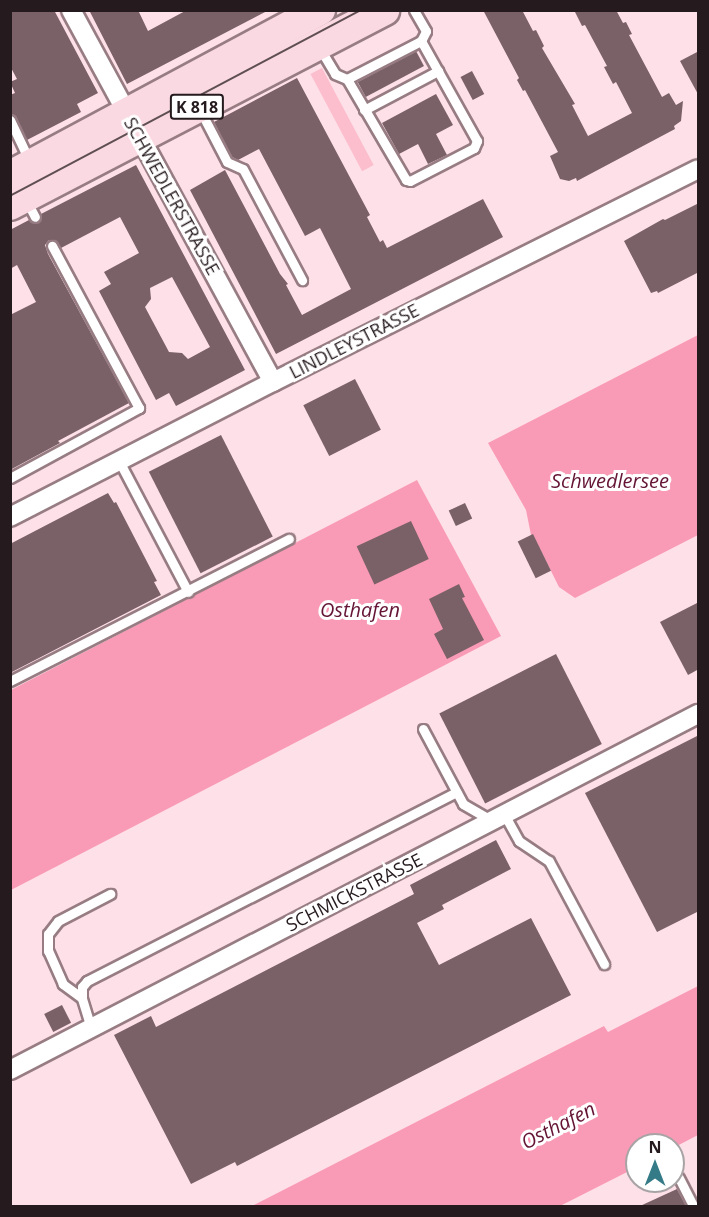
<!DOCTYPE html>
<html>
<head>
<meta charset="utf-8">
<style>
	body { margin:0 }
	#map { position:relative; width:709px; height:1217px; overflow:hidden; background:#fee0e8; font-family:"Open Sans",sans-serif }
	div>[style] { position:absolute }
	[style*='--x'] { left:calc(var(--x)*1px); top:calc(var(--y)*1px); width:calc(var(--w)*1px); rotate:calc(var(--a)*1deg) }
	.green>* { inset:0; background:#fcbdcd; transform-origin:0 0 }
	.water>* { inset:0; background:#f99bb6 }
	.building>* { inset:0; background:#7a6067; transform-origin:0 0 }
	.roads { filter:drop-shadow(2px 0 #977d83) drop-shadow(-2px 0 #977d83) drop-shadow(0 2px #977d83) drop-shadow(0 -2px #977d83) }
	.service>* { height:9px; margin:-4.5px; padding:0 4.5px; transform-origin:4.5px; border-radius:4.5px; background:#fff }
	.minor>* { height:18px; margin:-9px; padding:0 9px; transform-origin:9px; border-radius:9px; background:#fff }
	.primary>* { height:30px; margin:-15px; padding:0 15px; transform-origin:15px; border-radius:15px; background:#fad9e2 }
	.tram>* { height:1.5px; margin:-0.75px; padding:0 0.75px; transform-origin:0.75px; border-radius:0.75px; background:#5f4f53 }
	span { translate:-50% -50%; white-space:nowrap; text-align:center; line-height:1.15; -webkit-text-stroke:6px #fff; paint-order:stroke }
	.shield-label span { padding:2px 4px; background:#fff; border:2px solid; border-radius:4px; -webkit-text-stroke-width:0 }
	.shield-label { font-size:16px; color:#251a1d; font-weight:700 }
	.street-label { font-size:18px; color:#251a1d }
	.water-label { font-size:20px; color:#651435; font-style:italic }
	.frame { position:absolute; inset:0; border:12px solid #251a1d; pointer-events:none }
	.north { position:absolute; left:625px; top:1133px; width:60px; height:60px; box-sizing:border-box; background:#fff; border:2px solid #a8a3a5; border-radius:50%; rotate:0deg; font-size:16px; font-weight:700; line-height:24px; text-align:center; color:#251a1d }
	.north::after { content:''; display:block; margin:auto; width:21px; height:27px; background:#347a87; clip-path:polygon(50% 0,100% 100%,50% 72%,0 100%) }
</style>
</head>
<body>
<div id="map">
	<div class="green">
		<i style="left:322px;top:68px;width:110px;height:13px;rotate:62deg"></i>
	</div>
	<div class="water">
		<i style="clip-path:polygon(698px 335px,698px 535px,575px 598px,559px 587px,533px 535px,531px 535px,526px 510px,488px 443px)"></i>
		<i style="clip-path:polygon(417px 480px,501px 636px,11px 890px,11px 690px)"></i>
		<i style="clip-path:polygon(698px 986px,698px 1135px,673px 1148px,673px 1145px,637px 1145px,637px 1167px,560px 1206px,252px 1206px,604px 1026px,608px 1032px)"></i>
	</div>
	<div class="building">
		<i style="clip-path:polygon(10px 10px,54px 10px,98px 93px,77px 104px,81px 112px,27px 140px,16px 117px,10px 113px,10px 95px,15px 93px,10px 82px,17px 79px,10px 66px)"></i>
		<i style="clip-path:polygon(89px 10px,138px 10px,148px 31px,187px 10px,269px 10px,127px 84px)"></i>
		<i style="clip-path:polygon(483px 10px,522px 10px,533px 31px,536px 30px,544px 46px,542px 48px,575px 104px,572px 105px,588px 136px,632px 113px,616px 82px,613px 84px,604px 67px,607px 66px,585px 25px,582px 26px,574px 10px,616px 10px,623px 23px,626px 22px,632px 34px,629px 35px,662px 97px,669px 93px,676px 105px,683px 101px,681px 121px,674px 126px,675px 129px,577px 181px,576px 178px,569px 181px,560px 179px,550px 156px,558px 152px,525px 90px,523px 91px,517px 80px,519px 78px)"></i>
		<i style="left:416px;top:51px;width:17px;height:66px;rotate:62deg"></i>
		<i style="clip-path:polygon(699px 51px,699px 96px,680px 61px)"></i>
		<i style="left:472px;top:71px;width:26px;height:13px;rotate:62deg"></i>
		<i style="clip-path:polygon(297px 78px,370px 215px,367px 217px,380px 242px,383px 240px,387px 248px,483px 199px,503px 237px,276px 354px,190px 190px,225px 170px,280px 274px,288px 284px,286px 285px,302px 315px,351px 289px,320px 228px,305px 236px,259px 149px,238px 160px,232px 157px,214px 122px)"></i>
		<i style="clip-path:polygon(436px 94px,453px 125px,436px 134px,447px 155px,428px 164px,418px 144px,399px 154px,382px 123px)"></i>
		<i style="clip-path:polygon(evenodd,136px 165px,245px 370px,176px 406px,169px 393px,156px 400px,99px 291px,111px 284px,104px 272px,139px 253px,120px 217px,61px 248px,56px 241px,49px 240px,45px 245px,48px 254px,129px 403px,58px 441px,60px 443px,10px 470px,10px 315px,36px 302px,17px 265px,10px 269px,10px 230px,29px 220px,38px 223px,41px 220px,41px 214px,136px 165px,172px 277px,210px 347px,188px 359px,182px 353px,169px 352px,145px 307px,151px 299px,150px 288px,172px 277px)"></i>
		<i style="clip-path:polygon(699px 203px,699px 272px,658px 293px,657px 291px,651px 293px,624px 241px,663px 219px,665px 220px)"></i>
		<i style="left:355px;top:379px;width:57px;height:58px;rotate:63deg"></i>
		<i style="left:221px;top:435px;width:114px;height:81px;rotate:63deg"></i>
		<i style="clip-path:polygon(108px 493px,114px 503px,116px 502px,157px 581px,154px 582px,161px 595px,10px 673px,10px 544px)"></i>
		<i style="left:465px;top:503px;width:17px;height:18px;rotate:65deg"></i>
		<i style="left:411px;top:521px;width:42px;height:60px;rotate:65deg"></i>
		<i style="left:533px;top:534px;width:41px;height:17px;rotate:64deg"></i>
		<i style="clip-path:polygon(459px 584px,465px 597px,462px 598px,484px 640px,447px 659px,434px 634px,443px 629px,429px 599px)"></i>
		<i style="clip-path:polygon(699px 602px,699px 669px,688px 675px,660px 622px)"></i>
		<i style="left:556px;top:654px;width:101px;height:131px;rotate:63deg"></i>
		<i style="clip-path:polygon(699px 735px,699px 911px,657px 932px,585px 793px)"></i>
		<i style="clip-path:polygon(496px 840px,511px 869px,442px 905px,444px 909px,417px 923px,439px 965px,531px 918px,571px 995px,237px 1166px,235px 1162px,191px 1184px,114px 1035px,151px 1016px,156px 1027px,414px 894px,410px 885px)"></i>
		<i style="left:62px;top:1005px;width:20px;height:20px;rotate:63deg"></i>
		<i style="clip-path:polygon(677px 1189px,686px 1206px,640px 1206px)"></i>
	</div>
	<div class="roads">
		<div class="service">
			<i style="--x:319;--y:47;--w:31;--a:59"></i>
			<i style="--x:335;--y:74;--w:13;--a:23"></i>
			<i style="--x:347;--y:79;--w:83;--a:-27.2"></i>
			<i style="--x:421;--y:41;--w:11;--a:-63"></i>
			<i style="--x:426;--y:31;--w:24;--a:-120"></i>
			<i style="--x:347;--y:79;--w:117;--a:59.7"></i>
			<i style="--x:406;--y:180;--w:4;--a:14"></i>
			<i style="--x:410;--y:181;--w:72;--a:-27.3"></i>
			<i style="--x:474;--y:148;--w:8;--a:-67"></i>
			<i style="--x:477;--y:141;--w:115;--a:-119.2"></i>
			<i style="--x:364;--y:110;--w:84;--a:-27.8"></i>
			<i style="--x:201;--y:112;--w:56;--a:62.5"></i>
			<i style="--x:227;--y:162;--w:17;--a:24"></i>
			<i style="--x:243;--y:169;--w:126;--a:62"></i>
			<i style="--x:10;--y:120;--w:44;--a:64.6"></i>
			<i style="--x:26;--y:200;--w:19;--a:62"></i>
			<i style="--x:119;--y:461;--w:148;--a:62.2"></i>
			<i style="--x:10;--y:478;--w:147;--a:-28.5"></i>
			<i style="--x:139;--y:408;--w:184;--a:-118.2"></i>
			<i style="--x:10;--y:681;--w:313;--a:-27"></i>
			<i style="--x:423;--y:729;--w:85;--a:61.9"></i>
			<i style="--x:463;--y:804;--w:34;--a:30"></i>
			<i style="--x:504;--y:814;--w:31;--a:61"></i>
			<i style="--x:519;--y:841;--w:36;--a:34"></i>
			<i style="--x:549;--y:861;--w:117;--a:61.9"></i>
			<i style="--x:82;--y:998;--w:24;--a:-144"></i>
			<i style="--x:63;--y:984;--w:36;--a:-114"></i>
			<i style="--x:48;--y:951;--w:17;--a:-90"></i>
			<i style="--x:48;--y:934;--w:16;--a:-52"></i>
			<i style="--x:58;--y:921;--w:59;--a:-27.4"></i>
			<i style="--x:91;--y:1028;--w:31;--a:-107"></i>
			<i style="--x:82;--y:998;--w:11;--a:-90"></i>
			<i style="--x:82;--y:987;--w:8;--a:-50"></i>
			<i style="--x:87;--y:981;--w:415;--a:-27.1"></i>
			<i style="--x:679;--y:1178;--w:31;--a:63"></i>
		</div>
		<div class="minor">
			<i style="--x:71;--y:10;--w:423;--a:61.5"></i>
			<i style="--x:10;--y:517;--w:296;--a:-27.2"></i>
			<i style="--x:273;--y:382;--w:475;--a:-26.6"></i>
			<i style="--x:10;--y:1070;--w:775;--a:-27.36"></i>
		</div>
		<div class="primary">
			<i style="--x:10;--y:176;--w:352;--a:-28.2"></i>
			<i style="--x:10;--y:205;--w:422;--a:-27.5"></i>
		</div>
	</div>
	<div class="tram">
		<i style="--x:10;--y:196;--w:397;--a:-27.9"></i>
	</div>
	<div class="shield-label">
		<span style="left:197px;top:107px">K 818</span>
	</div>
	<div class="street-label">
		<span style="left:172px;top:196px;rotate:61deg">SCHWEDLERSTRASSE</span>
		<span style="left:354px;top:341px;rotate:-27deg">LINDLEYSTRASSE</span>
		<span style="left:354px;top:892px;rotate:-27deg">SCHMICKSTRASSE</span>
	</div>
	<div class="water-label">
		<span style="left:610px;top:480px">Schwedlersee</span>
		<span style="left:360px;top:609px">Osthafen</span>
		<span style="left:558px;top:1125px;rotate:-27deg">Osthafen</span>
	</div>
	<div class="frame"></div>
	<div class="north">N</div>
</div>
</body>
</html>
